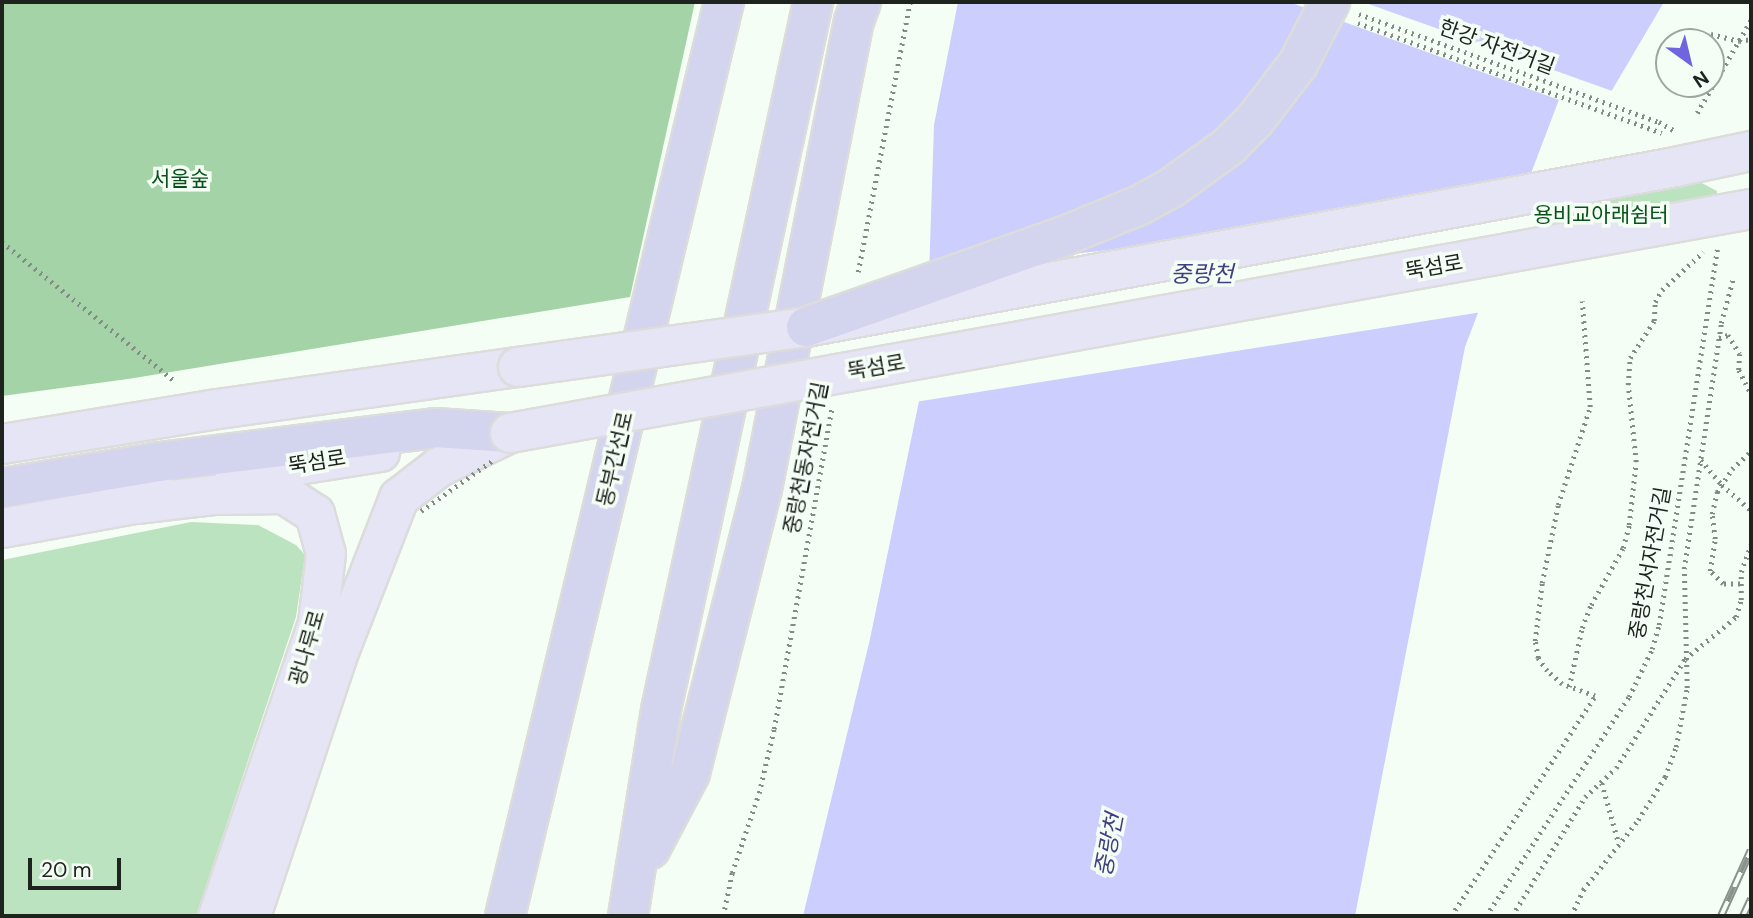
<!DOCTYPE html>
<html>
<head>
<meta charset="utf-8">
<style>
	body { margin:0 }
	#map { position:relative; width:1753px; height:918px; overflow:hidden; background:#f5fef5; font-family:"DM Sans","Noto Sans KR",sans-serif }
	div>[style] { position:absolute }
	[style*='--x'] { left:calc(var(--x)*1px); top:calc(var(--y)*1px); width:calc(var(--w)*1px); rotate:calc(var(--a)*1deg) }
	.green>* { inset:0; background:#bce3bf }
	.forest>* { inset:0; background:#a3d3a6 }
	.water>* { inset:0; background:#cccefd }
	.pier>* { inset:0; background:#f5fef5 }
	.path>* { height:4.5px; margin-top:-2.25px; transform-origin:0; background:repeating-linear-gradient(90deg,#848b84 0 2px,transparent 0 7px) }
	.roads { filter:drop-shadow(2px 0 #dbdcdb) drop-shadow(-2px 0 #dbdcdb) drop-shadow(0 2px #dbdcdb) drop-shadow(0 -2px #dbdcdb) }
	.major>* { height:38px; margin:-19px; padding:0 19px; transform-origin:19px; border-radius:19px; background:#e5e5f5 }
	.highway>* { height:38px; margin:-19px; padding:0 19px; transform-origin:19px; border-radius:19px; background:#d3d4ee }
	.rail>* { height:8px; margin-top:-4px; transform-origin:0; background:repeating-linear-gradient(90deg,#f5fef5 0 16px,#8b928b 0 32px); box-sizing:border-box; border-block:2px solid #8b928b }
	.path-bridge>* { height:4.5px; margin-top:-2.25px; transform-origin:0; background:repeating-linear-gradient(90deg,#848b84 0 2px,transparent 0 7px) }
	.bridges { filter:drop-shadow(2px 0 #dbdcdb) drop-shadow(-2px 0 #dbdcdb) drop-shadow(0 2px #dbdcdb) drop-shadow(0 -2px #dbdcdb) }
	.major-bridge>* { height:38px; margin:-19px; padding:0 19px; transform-origin:19px; border-radius:19px; background:#e5e5f5 }
	.highway-bridge>* { height:38px; margin:-19px; padding:0 19px; transform-origin:19px; border-radius:19px; background:#d3d4ee }
	span { translate:-50% -50%; white-space:nowrap; text-align:center; line-height:1.15; -webkit-text-stroke:7px #f5fef5; paint-order:stroke }
	.street-label { font-size:21px; color:#1e231e }
	.park-label { font-size:21px; color:#07521a }
	.water-label { font-size:23px; color:#423e82; font-style:italic }
	.frame { position:absolute; inset:0; border:4px solid #1e231e; pointer-events:none }
	.north { position:absolute; left:1655px; top:28px; width:70px; height:70px; box-sizing:border-box; background:#f5fef5; border:2px solid #9fa69f; border-radius:50%; rotate:146deg; font-size:19px; font-weight:700; line-height:28px; text-align:center; color:#1e231e }
	.north::after { content:''; display:block; margin:auto; width:24px; height:32px; background:#7065df; clip-path:polygon(50% 0,100% 100%,50% 72%,0 100%) }
	.scale { position:absolute; left:28px; top:858px; width:93px; height:32px; box-sizing:border-box; border:4px solid #1e231e; border-top:0; padding-left:9px; font-size:21px; line-height:24px; white-space:nowrap; color:#1e231e; -webkit-text-stroke:5px #f5fef5; paint-order:stroke }
</style>
</head>
<body>
<div id="map">
	<div class="green">
		<i style="clip-path:polygon(1574px 176px,1694px 179px,1717px 191px,1712px 236px,1521px 268px)"></i>
		<i style="clip-path:polygon(191px 522px,258px 525px,296px 545px,305px 555px,296px 617px,196px 916px,2px 916px,2px 560px)"></i>
	</div>
	<div class="forest">
		<i style="clip-path:polygon(2px 2px,695px 2px,630px 297px,128px 379px,2px 396px)"></i>
	</div>
	<div class="water">
		<i style="clip-path:polygon(958px 2px,1664px 2px,1608px 97px,1563px 89px,1465px 347px,1355px 916px,803px 916px,870px 639px,926px 367px,934px 125px)"></i>
	</div>
	<div class="pier">
		<i style="clip-path:polygon(1289px 2px,1363px 2px,1615px 92px,1608px 100px,1565px 93px,1562px 101px)"></i>
		<i style="clip-path:polygon(1531px 183px,1482px 312px,915px 402px,923px 366px,926px 271px,1143px 246px)"></i>
	</div>
	<div class="path">
		<i style="--x:1359;--y:14;--w:319;--a:19.8"></i>
		<i style="--x:1659;--y:122;--w:18;--a:29"></i>
		<i style="--x:1358;--y:23;--w:323;--a:19.9"></i>
		<i style="--x:1711;--y:34;--w:29;--a:14"></i>
		<i style="--x:1739;--y:41;--w:12;--a:-9"></i>
		<i style="--x:1697;--y:113;--w:108;--a:-59.9"></i>
		<i style="--x:2;--y:242;--w:223;--a:38.8"></i>
		<i style="--x:858;--y:272;--w:275;--a:-79.1"></i>
		<i style="--x:1719;--y:338;--w:9;--a:-18"></i>
		<i style="--x:1728;--y:335;--w:22;--a:58"></i>
		<i style="--x:1740;--y:354;--w:16;--a:94"></i>
		<i style="--x:1739;--y:370;--w:27;--a:63"></i>
		<i style="--x:1701;--y:460;--w:33;--a:50"></i>
		<i style="--x:1722;--y:485;--w:38;--a:41"></i>
		<i style="--x:1740;--y:584;--w:17;--a:180"></i>
		<i style="--x:1723;--y:584;--w:18;--a:-135"></i>
		<i style="--x:1710;--y:571;--w:32;--a:-81"></i>
		<i style="--x:1715;--y:539;--w:25;--a:-97"></i>
		<i style="--x:1712;--y:514;--w:23;--a:-77"></i>
		<i style="--x:1717;--y:492;--w:27;--a:-57"></i>
		<i style="--x:1732;--y:469;--w:26;--a:-43"></i>
		<i style="--x:1569;--y:687;--w:60;--a:-77.6"></i>
		<i style="--x:1582;--y:628;--w:25;--a:-69"></i>
		<i style="--x:1591;--y:605;--w:65;--a:-60.7"></i>
		<i style="--x:1623;--y:548;--w:24;--a:-75"></i>
		<i style="--x:1629;--y:525;--w:63;--a:-83.7"></i>
		<i style="--x:1636;--y:462;--w:77;--a:-95.9"></i>
		<i style="--x:1628;--y:385;--w:27;--a:-86"></i>
		<i style="--x:1630;--y:358;--w:44;--a:-57"></i>
		<i style="--x:1654;--y:321;--w:19;--a:-87"></i>
		<i style="--x:1655;--y:302;--w:14;--a:-60"></i>
		<i style="--x:1662;--y:290;--w:56;--a:-42.8"></i>
		<i style="--x:1602;--y:783;--w:63;--a:74.4"></i>
		<i style="--x:723;--y:916;--w:44;--a:-78.2"></i>
		<i style="--x:732;--y:873;--w:84;--a:-71.4"></i>
		<i style="--x:759;--y:793;--w:66;--a:-76.8"></i>
		<i style="--x:774;--y:729;--w:326;--a:-79.8"></i>
		<i style="--x:1451;--y:916;--w:263;--a:-56.8"></i>
		<i style="--x:1595;--y:696;--w:35;--a:-160"></i>
		<i style="--x:1562;--y:684;--w:20;--a:-139"></i>
		<i style="--x:1547;--y:671;--w:16;--a:-125"></i>
		<i style="--x:1538;--y:658;--w:17;--a:-100"></i>
		<i style="--x:1535;--y:641;--w:58;--a:-83.1"></i>
		<i style="--x:1542;--y:583;--w:80;--a:-78.4"></i>
		<i style="--x:1558;--y:505;--w:103;--a:-71.9"></i>
		<i style="--x:1590;--y:407;--w:106;--a:-94.3"></i>
		<i style="--x:1486;--y:916;--w:262;--a:-56.9"></i>
		<i style="--x:1629;--y:697;--w:53;--a:-64.4"></i>
		<i style="--x:1652;--y:649;--w:25;--a:-74"></i>
		<i style="--x:1659;--y:625;--w:380;--a:-81.2"></i>
		<i style="--x:1512;--y:916;--w:140;--a:-58.5"></i>
		<i style="--x:1585;--y:797;--w:42;--a:-43.1"></i>
		<i style="--x:1616;--y:768;--w:129;--a:-57.7"></i>
		<i style="--x:1685;--y:659;--w:66;--a:-39.5"></i>
		<i style="--x:1736;--y:617;--w:18;--a:-74"></i>
		<i style="--x:1741;--y:600;--w:28;--a:-90"></i>
		<i style="--x:1741;--y:572;--w:29;--a:-70"></i>
		<i style="--x:1571;--y:916;--w:29;--a:-65"></i>
		<i style="--x:1583;--y:890;--w:89;--a:-51.8"></i>
		<i style="--x:1638;--y:820;--w:51;--a:-57.9"></i>
		<i style="--x:1665;--y:777;--w:32;--a:-70"></i>
		<i style="--x:1676;--y:747;--w:60;--a:-79.4"></i>
		<i style="--x:1687;--y:688;--w:119;--a:-91.4"></i>
		<i style="--x:1684;--y:569;--w:249;--a:-81.4"></i>
		<i style="--x:1721;--y:323;--w:46;--a:-74.7"></i>
	</div>
	<div class="roads">
		<div class="major">
			<i style="--x:2;--y:444;--w:212;--a:-9.2"></i>
			<i style="--x:211;--y:410;--w:310;--a:-8"></i>
			<i style="--x:235;--y:475;--w:147;--a:-9"></i>
			<i style="--x:136;--y:504;--w:80;--a:-6.5"></i>
			<i style="--x:215;--y:495;--w:69;--a:-0.8"></i>
			<i style="--x:284;--y:494;--w:37;--a:33"></i>
			<i style="--x:315;--y:514;--w:41;--a:74.6"></i>
			<i style="--x:326;--y:554;--w:69;--a:96.6"></i>
			<i style="--x:318;--y:623;--w:310;--a:108.8"></i>
			<i style="--x:2;--y:528;--w:136;--a:-10.2"></i>
			<i style="--x:136;--y:504;--w:26;--a:-18"></i>
			<i style="--x:251;--y:916;--w:273;--a:-71.6"></i>
			<i style="--x:337;--y:657;--w:171;--a:-68.7"></i>
			<i style="--x:399;--y:498;--w:51;--a:-37.8"></i>
			<i style="--x:439;--y:467;--w:79;--a:-25.6"></i>
		</div>
		<div class="highway">
			<i style="--x:2;--y:488;--w:159;--a:-9.4"></i>
			<i style="--x:159;--y:462;--w:278;--a:-7"></i>
			<i style="--x:435;--y:428;--w:75;--a:3.8"></i>
			<i style="--x:650;--y:849;--w:86;--a:-62.2"></i>
			<i style="--x:690;--y:773;--w:293;--a:-75.8"></i>
			<i style="--x:762;--y:489;--w:477;--a:-78.9"></i>
			<i style="--x:854;--y:21;--w:20;--a:-70"></i>
			<i style="--x:505;--y:916;--w:940;--a:-76.53"></i>
			<i style="--x:628;--y:916;--w:209;--a:-80.9"></i>
			<i style="--x:661;--y:710;--w:724;--a:-77.88"></i>
		</div>
	</div>
	<div class="rail">
		<i style="--x:1721;--y:916;--w:72;--a:-65.6"></i>
		<i style="--x:1743;--y:916;--w:19;--a:-65"></i>
	</div>
	<div class="path-bridge">
		<i style="--x:421;--y:511;--w:87;--a:-35.2"></i>
	</div>
	<div class="bridges">
		<div class="major-bridge">
			<i style="--x:518;--y:367;--w:291;--a:-7.9"></i>
			<i style="--x:806;--y:327;--w:884;--a:-10.43"></i>
			<i style="--x:1675;--y:167;--w:78;--a:-11.9"></i>
			<i style="--x:510;--y:433;--w:1261;--a:-10.23"></i>
		</div>
		<div class="highway-bridge">
			<i style="--x:806;--y:327;--w:274;--a:-19.4"></i>
			<i style="--x:1064;--y:236;--w:82;--a:-22.2"></i>
			<i style="--x:1140;--y:205;--w:35;--a:-29"></i>
			<i style="--x:1171;--y:188;--w:72;--a:-35.9"></i>
			<i style="--x:1229;--y:146;--w:37;--a:-45"></i>
			<i style="--x:1255;--y:120;--w:71;--a:-52.5"></i>
			<i style="--x:1298;--y:64;--w:70;--a:-62.7"></i>
		</div>
	</div>
	<div class="street-label">
		<span style="left:1497px;top:47px;rotate:20deg">한강 자전거길</span>
		<span style="left:1434px;top:267px;rotate:-10deg">뚝섬로</span>
		<span style="left:876px;top:367px;rotate:-10deg">뚝섬로</span>
		<span style="left:806px;top:458px;rotate:-79deg">중랑천동자전거길</span>
		<span style="left:615px;top:459px;rotate:-77deg">동부간선로</span>
		<span style="left:317px;top:462px;rotate:-9deg">뚝섬로</span>
		<span style="left:1650px;top:563px;rotate:-80deg">중랑천서자전거길</span>
		<span style="left:307px;top:648px;rotate:-74deg">광나루로</span>
	</div>
	<div class="park-label">
		<span style="left:180px;top:179px">서울숲</span>
		<span style="left:1601px;top:215px">용비교아래쉼터</span>
	</div>
	<div class="water-label">
		<span style="left:1202px;top:274px">중랑천</span>
		<span style="left:1109px;top:845px;rotate:-79deg">중랑천</span>
	</div>
	<div class="frame"></div>
	<div class="north">N</div>
	<div class="scale">20 m</div>
</div>
</body>
</html>
